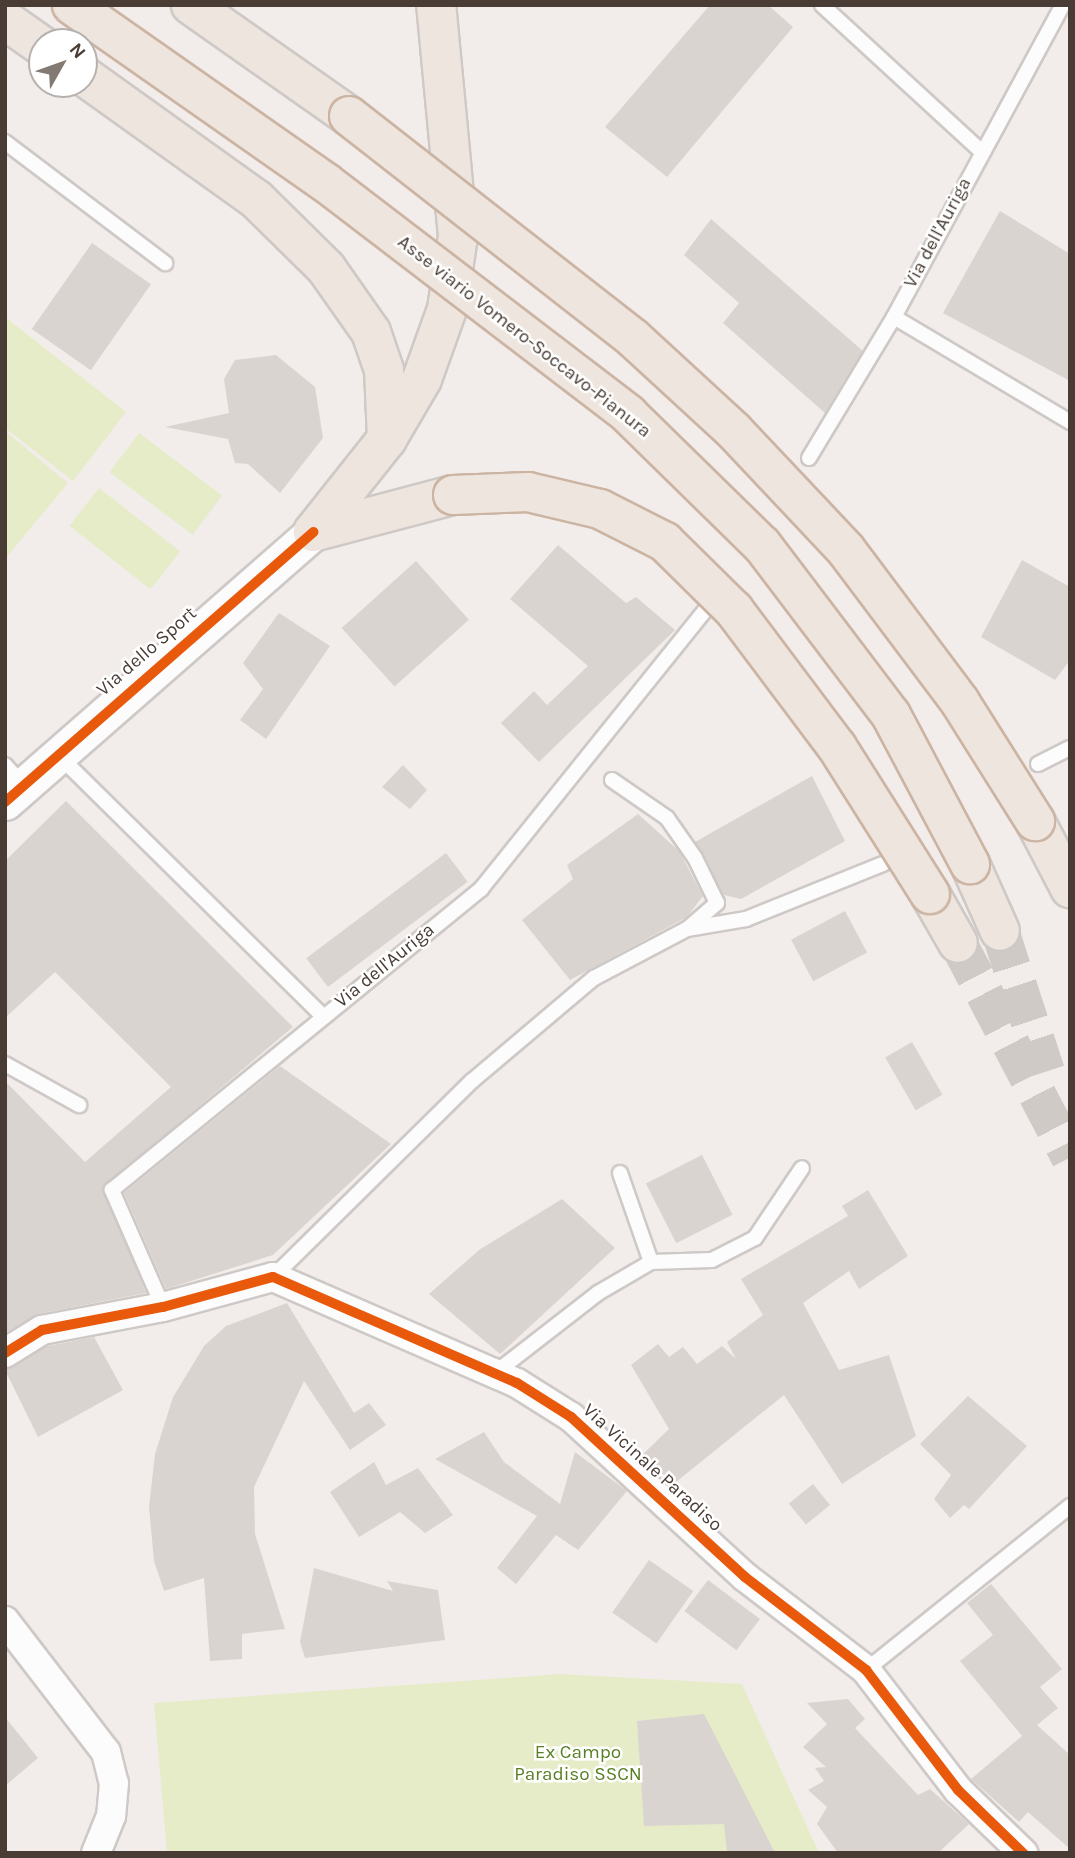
<!DOCTYPE html>
<html>
<head>
<meta charset="utf-8">
<style>
	body { margin:0 }
	#map { position:relative; width:1075px; height:1858px; overflow:hidden; background:#f2edea; font-family:Karla,sans-serif }
	div>[style] { position:absolute }
	[style*='--x'] { left:calc(var(--x)*1px); top:calc(var(--y)*1px); width:calc(var(--w)*1px); rotate:calc(var(--a)*1deg) }
	.green>* { inset:0; background:#e6ecc8; transform-origin:0 0 }
	.building>* { inset:0; background:#dad4d1; transform-origin:0 0 }
	.trunk-tunnel>* { height:38px; margin-top:-19px; transform-origin:0; background:repeating-linear-gradient(90deg,#d0cac6 0 38px,transparent 0 57px) }
	.roads { filter:drop-shadow(2px 0 #cec9c6) drop-shadow(-2px 0 #cec9c6) drop-shadow(0 2px #cec9c6) drop-shadow(0 -2px #cec9c6) }
	.service>* { height:14px; margin:-7px; padding:0 7px; transform-origin:7px; border-radius:7px; background:#fdfcfc }
	.minor>* { height:28px; margin:-14px; padding:0 14px; transform-origin:14px; border-radius:14px; background:#fdfcfc }
	.tertiary>* { height:35px; margin:-17.5px; padding:0 17.5px; transform-origin:17.5px; border-radius:17.5px; background:#fdfcfc }
	.trunk>* { height:38px; margin:-19px; padding:0 19px; transform-origin:19px; border-radius:19px; background:#eee6de }
	.bridges { filter:drop-shadow(2px 0 #ccb4a3) drop-shadow(-2px 0 #ccb4a3) drop-shadow(0 2px #ccb4a3) drop-shadow(0 -2px #ccb4a3) }
	.trunk-bridge>* { height:38px; margin:-19px; padding:0 19px; transform-origin:19px; border-radius:19px; background:#eee6de }
	.cycleway>* { height:10px; margin:-5px; padding:0 5px; transform-origin:5px; border-radius:5px; background:#e8590c }
	span { translate:-50% -50%; white-space:nowrap; text-align:center; line-height:1.15; -webkit-text-stroke:5px #fff; paint-order:stroke }
	.street-label { font-size:19px; color:#483c35 }
	.park-label { font-size:19px; color:#597f23 }
	.frame { position:absolute; inset:0; border:7px solid #483c35; pointer-events:none }
	.north { position:absolute; left:28px; top:28px; width:70px; height:70px; box-sizing:border-box; background:#fff; border:2px solid #b6b1ae; border-radius:50%; rotate:50deg; font-size:19px; font-weight:700; line-height:28px; text-align:center; color:#483c35 }
	.north::after { content:''; display:block; margin:auto; width:24px; height:32px; background:#847a74; clip-path:polygon(50% 0,100% 100%,50% 72%,0 100%) }
</style>
</head>
<body>
<div id="map">
	<div class="green">
		<i style="clip-path:polygon(5px 317px,126px 412px,73px 481px,5px 428px)"></i>
		<i style="clip-path:polygon(5px 431px,68px 483px,5px 559px)"></i>
		<i style="left:139px;top:433px;width:104px;height:49px;rotate:37deg"></i>
		<i style="left:99px;top:488px;width:103px;height:48px;rotate:38deg"></i>
		<i style="clip-path:polygon(561px 1674px,742px 1684px,819px 1853px,167px 1853px,154px 1703px)"></i>
	</div>
	<div class="building">
		<i style="clip-path:polygon(710px 5px,768px 5px,793px 27px,667px 177px,605px 127px)"></i>
		<i style="clip-path:polygon(1000px 211px,1070px 254px,1070px 381px,943px 313px)"></i>
		<i style="clip-path:polygon(711px 219px,863px 351px,825px 413px,723px 323px,739px 303px,684px 255px)"></i>
		<i style="left:92px;top:243px;width:72px;height:105px;rotate:35deg"></i>
		<i style="clip-path:polygon(276px 355px,315px 387px,323px 438px,280px 493px,248px 464px,235px 463px,228px 439px,165px 427px,229px 413px,224px 379px,235px 360px)"></i>
		<i style="clip-path:polygon(558px 545px,626px 603px,636px 597px,675px 630px,539px 762px,501px 723px,534px 691px,547px 705px,588px 666px,510px 599px)"></i>
		<i style="clip-path:polygon(1022px 560px,1070px 587px,1070px 660px,1055px 680px,981px 637px)"></i>
		<i style="left:416px;top:561px;width:79px;height:100px;rotate:48deg"></i>
		<i style="clip-path:polygon(279px 613px,330px 646px,266px 739px,240px 720px,263px 689px,243px 663px)"></i>
		<i style="clip-path:polygon(403px 765px,427px 790px,410px 809px,382px 787px)"></i>
		<i style="clip-path:polygon(812px 776px,845px 841px,741px 899px,724px 895px,695px 842px)"></i>
		<i style="clip-path:polygon(66px 801px,293px 1027px,103px 1187px,146px 1293px,38px 1314px,5px 1333px,5px 1081px,85px 1162px,171px 1087px,55px 972px,5px 1018px,5px 861px)"></i>
		<i style="clip-path:polygon(638px 814px,679px 851px,703px 896px,687px 917px,570px 980px,522px 920px,573px 879px,567px 865px)"></i>
		<i style="left:446px;top:853px;width:36px;height:175px;rotate:53deg"></i>
		<i style="left:845px;top:911px;width:47px;height:61px;rotate:62deg"></i>
		<i style="left:912px;top:1042px;width:61px;height:31px;rotate:60deg"></i>
		<i style="clip-path:polygon(280px 1066px,391px 1144px,273px 1255px,166px 1289px,124px 1193px)"></i>
		<i style="left:702px;top:1155px;width:67px;height:63px;rotate:63deg"></i>
		<i style="clip-path:polygon(868px 1190px,908px 1256px,859px 1289px,849px 1271px,803px 1303px,839px 1370px,889px 1355px,916px 1436px,842px 1484px,784px 1395px,671px 1486px,641px 1456px,669px 1429px,631px 1365px,658px 1344px,669px 1357px,683px 1347px,697px 1364px,722px 1346px,736px 1359px,727px 1342px,763px 1315px,741px 1279px,848px 1216px,842px 1206px)"></i>
		<i style="clip-path:polygon(562px 1199px,615px 1248px,500px 1354px,429px 1294px,479px 1250px)"></i>
		<i style="clip-path:polygon(287px 1303px,354px 1413px,369px 1403px,386px 1425px,350px 1450px,304px 1381px,254px 1487px,255px 1534px,285px 1629px,242px 1634px,242px 1659px,210px 1661px,204px 1578px,164px 1591px,154px 1561px,149px 1507px,155px 1454px,173px 1397px,204px 1346px,226px 1326px)"></i>
		<i style="clip-path:polygon(94px 1337px,123px 1390px,38px 1437px,5px 1370px,48px 1346px)"></i>
		<i style="clip-path:polygon(968px 1396px,1027px 1446px,969px 1509px,964px 1505px,950px 1518px,934px 1499px,951px 1475px,920px 1444px)"></i>
		<i style="clip-path:polygon(484px 1432px,504px 1462px,560px 1504px,575px 1452px,627px 1491px,578px 1550px,556px 1535px,516px 1584px,497px 1568px,537px 1516px,435px 1459px)"></i>
		<i style="clip-path:polygon(374px 1462px,386px 1485px,418px 1468px,453px 1515px,425px 1533px,400px 1512px,359px 1537px,330px 1492px)"></i>
		<i style="left:813px;top:1484px;width:27px;height:31px;rotate:51deg"></i>
		<i style="left:649px;top:1560px;width:54px;height:64px;rotate:35deg"></i>
		<i style="clip-path:polygon(314px 1568px,393px 1591px,387px 1581px,438px 1590px,445px 1640px,305px 1658px,300px 1642px)"></i>
		<i style="left:708px;top:1580px;width:65px;height:39px;rotate:37deg"></i>
		<i style="clip-path:polygon(991px 1584px,1062px 1669px,1040px 1687px,1058px 1708px,1037px 1725px,1070px 1755px,1070px 1849px,1028px 1812px,1019px 1822px,971px 1779px,1022px 1736px,960px 1661px,993px 1635px,967px 1603px)"></i>
		<i style="clip-path:polygon(848px 1699px,865px 1719px,855px 1728px,918px 1795px,930px 1789px,969px 1824px,938px 1853px,838px 1853px,817px 1824px,827px 1807px,808px 1790px,824px 1781px,815px 1768px,826px 1767px,803px 1747px,827px 1724px,807px 1703px)"></i>
		<i style="clip-path:polygon(704px 1714px,740px 1784px,775px 1853px,727px 1853px,724px 1824px,644px 1826px,637px 1721px)"></i>
		<i style="clip-path:polygon(5px 1717px,38px 1758px,5px 1786px)"></i>
	</div>
	<div class="trunk-tunnel">
		<i style="--x:1000;--y:931;--w:148;--a:71.9"></i>
		<i style="--x:958;--y:943;--w:242;--a:62.4"></i>
	</div>
	<div class="roads">
		<div class="service">
			<i style="--x:822;--y:5;--w:216;--a:42.6"></i>
			<i style="--x:5;--y:142;--w:201;--a:37.1"></i>
			<i style="--x:894;--y:317;--w:205;--a:30.8"></i>
			<i style="--x:809;--y:458;--w:165;--a:-58.9"></i>
			<i style="--x:894;--y:317;--w:355;--a:-61.6"></i>
			<i style="--x:57;--y:754;--w:373;--a:44.6"></i>
			<i style="--x:1038;--y:764;--w:36;--a:-27"></i>
			<i style="--x:5;--y:765;--w:27;--a:48"></i>
			<i style="--x:612;--y:780;--w:67;--a:34.6"></i>
			<i style="--x:667;--y:818;--w:49;--a:55"></i>
			<i style="--x:695;--y:858;--w:50;--a:63.9"></i>
			<i style="--x:717;--y:903;--w:38;--a:139"></i>
			<i style="--x:5;--y:1064;--w:85;--a:29"></i>
			<i style="--x:620;--y:1173;--w:94;--a:70.8"></i>
			<i style="--x:273;--y:1277;--w:279;--a:-44.6"></i>
			<i style="--x:472;--y:1081;--w:160;--a:-40.2"></i>
			<i style="--x:594;--y:978;--w:105;--a:-27.8"></i>
			<i style="--x:687;--y:929;--w:60;--a:-9.6"></i>
			<i style="--x:746;--y:919;--w:148;--a:-21.9"></i>
			<i style="--x:163;--y:1307;--w:128;--a:-113.6"></i>
			<i style="--x:112;--y:1190;--w:476;--a:-39.2"></i>
			<i style="--x:481;--y:889;--w:356;--a:-51.2"></i>
			<i style="--x:495;--y:1373;--w:130;--a:-37.8"></i>
			<i style="--x:598;--y:1293;--w:61;--a:-30.3"></i>
			<i style="--x:651;--y:1262;--w:61;--a:-1.9"></i>
			<i style="--x:712;--y:1260;--w:48;--a:-27.1"></i>
			<i style="--x:755;--y:1238;--w:84;--a:-56.1"></i>
			<i style="--x:866;--y:1670;--w:262;--a:-38.8"></i>
		</div>
		<div class="minor">
			<i style="--x:5;--y:1353;--w:44;--a:-31.9"></i>
			<i style="--x:42;--y:1330;--w:123;--a:-10.8"></i>
			<i style="--x:163;--y:1307;--w:114;--a:-15.3"></i>
			<i style="--x:273;--y:1277;--w:266;--a:23.5"></i>
			<i style="--x:517;--y:1383;--w:64;--a:32.2"></i>
			<i style="--x:571;--y:1417;--w:236;--a:42.6"></i>
			<i style="--x:745;--y:1577;--w:153;--a:37.5"></i>
			<i style="--x:866;--y:1670;--w:151;--a:52.5"></i>
			<i style="--x:958;--y:1790;--w:91;--a:44.1"></i>
			<i style="--x:5;--y:1621;--w:165;--a:52.4"></i>
			<i style="--x:106;--y:1752;--w:32;--a:76"></i>
			<i style="--x:114;--y:1783;--w:33;--a:95"></i>
			<i style="--x:111;--y:1816;--w:40;--a:112"></i>
		</div>
		<div class="tertiary">
			<i style="--x:5;--y:802;--w:410;--a:-41.2"></i>
		</div>
		<div class="trunk">
			<i style="--x:191;--y:5;--w:193;--a:35.1"></i>
			<i style="--x:5;--y:20;--w:45;--a:35.1"></i>
			<i style="--x:84;--y:76;--w:211;--a:35.6"></i>
			<i style="--x:256;--y:199;--w:98;--a:44.6"></i>
			<i style="--x:326;--y:268;--w:78;--a:54.9"></i>
			<i style="--x:371;--y:332;--w:40;--a:71.1"></i>
			<i style="--x:384;--y:370;--w:69;--a:87.5"></i>
			<i style="--x:313;--y:532;--w:119;--a:-51.5"></i>
			<i style="--x:387;--y:439;--w:69;--a:-59.7"></i>
			<i style="--x:422;--y:379;--w:74;--a:-70.3"></i>
			<i style="--x:447;--y:309;--w:74;--a:-81.4"></i>
			<i style="--x:458;--y:236;--w:232;--a:-95.4"></i>
			<i style="--x:313;--y:532;--w:145;--a:-14.8"></i>
			<i style="--x:1035;--y:821;--w:76;--a:62.4"></i>
			<i style="--x:970;--y:864;--w:73;--a:65.9"></i>
			<i style="--x:930;--y:894;--w:56;--a:60.3"></i>
		</div>
	</div>
	<div class="bridges">
		<div class="trunk-bridge">
			<i style="--x:72;--y:5;--w:309;--a:35"></i>
			<i style="--x:325;--y:182;--w:382;--a:37.4"></i>
			<i style="--x:628;--y:414;--w:187;--a:44.4"></i>
			<i style="--x:762;--y:545;--w:213;--a:52.8"></i>
			<i style="--x:891;--y:715;--w:169;--a:62.1"></i>
			<i style="--x:349;--y:116;--w:360;--a:38"></i>
			<i style="--x:633;--y:338;--w:137;--a:42.6"></i>
			<i style="--x:734;--y:431;--w:163;--a:46.7"></i>
			<i style="--x:846;--y:550;--w:190;--a:53.1"></i>
			<i style="--x:960;--y:702;--w:141;--a:57.8"></i>
			<i style="--x:453;--y:495;--w:75;--a:-2.3"></i>
			<i style="--x:528;--y:492;--w:74;--a:13.3"></i>
			<i style="--x:600;--y:509;--w:73;--a:26.9"></i>
			<i style="--x:665;--y:542;--w:97;--a:44.6"></i>
			<i style="--x:734;--y:610;--w:171;--a:53.1"></i>
			<i style="--x:837;--y:747;--w:174;--a:57.7"></i>
		</div>
	</div>
	<div class="cycleway">
		<i style="--x:5;--y:802;--w:410;--a:-41.2"></i>
		<i style="--x:5;--y:1353;--w:44;--a:-31.9"></i>
		<i style="--x:42;--y:1330;--w:123;--a:-10.8"></i>
		<i style="--x:163;--y:1307;--w:114;--a:-15.3"></i>
		<i style="--x:273;--y:1277;--w:266;--a:23.5"></i>
		<i style="--x:517;--y:1383;--w:64;--a:32.2"></i>
		<i style="--x:571;--y:1417;--w:236;--a:42.6"></i>
		<i style="--x:745;--y:1577;--w:153;--a:37.5"></i>
		<i style="--x:866;--y:1670;--w:151;--a:52.5"></i>
		<i style="--x:958;--y:1790;--w:91;--a:44.1"></i>
	</div>
	<div class="street-label">
		<span style="left:938px;top:233px;rotate:-62deg">Via dell'Auriga</span>
		<span style="left:524px;top:337px;rotate:38deg">Asse viario Vomero-Soccavo-Pianura</span>
		<span style="left:147px;top:652px;rotate:-41deg">Via dello Sport</span>
		<span style="left:385px;top:966px;rotate:-39deg">Via dell'Auriga</span>
		<span style="left:652px;top:1468px;rotate:42deg">Via Vicinale Paradiso</span>
	</div>
	<div class="park-label">
		<span style="left:578px;top:1764px">Ex Campo<br>Paradiso SSCN</span>
	</div>
	<div class="frame"></div>
	<div class="north">N</div>
</div>
</body>
</html>
